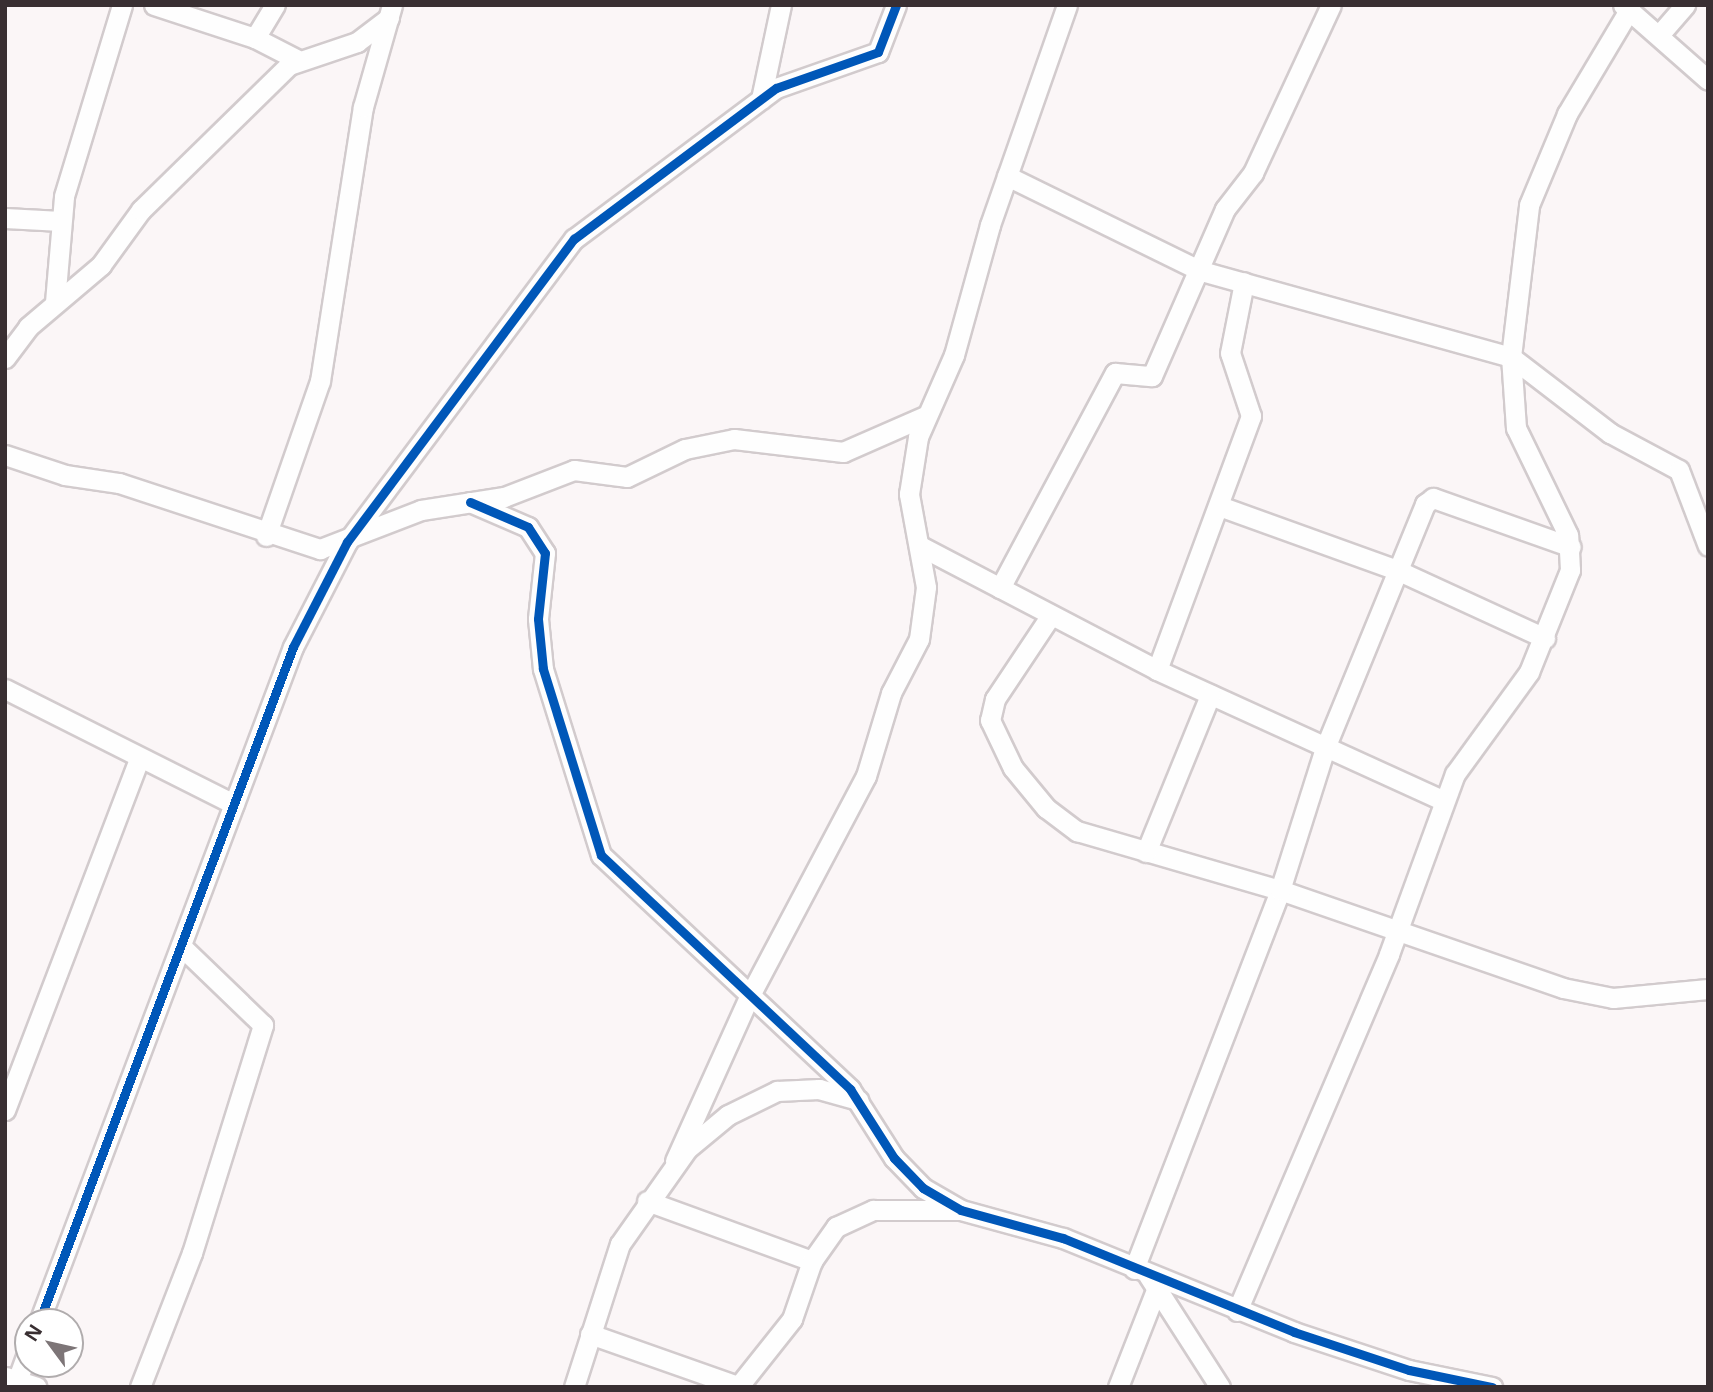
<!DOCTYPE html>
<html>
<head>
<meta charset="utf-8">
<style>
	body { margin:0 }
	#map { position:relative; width:1713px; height:1392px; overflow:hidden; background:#fbf6f7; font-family:"Open Sans",sans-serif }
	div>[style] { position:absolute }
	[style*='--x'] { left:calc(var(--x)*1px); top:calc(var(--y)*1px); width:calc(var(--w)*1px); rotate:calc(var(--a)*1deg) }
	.roads { filter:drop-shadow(2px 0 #d2cbcd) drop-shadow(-2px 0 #d2cbcd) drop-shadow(0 2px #d2cbcd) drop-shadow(0 -2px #d2cbcd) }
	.minor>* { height:19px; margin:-9.5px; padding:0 9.5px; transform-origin:9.5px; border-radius:9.5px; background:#fefefe }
	.cycleway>* { height:9px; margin:-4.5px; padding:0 4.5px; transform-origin:4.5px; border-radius:4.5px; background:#0057b8 }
	span { translate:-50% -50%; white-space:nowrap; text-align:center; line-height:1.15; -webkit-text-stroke:5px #fff; paint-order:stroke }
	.frame { position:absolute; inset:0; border:7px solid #392f32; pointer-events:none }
	.north { position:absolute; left:14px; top:1308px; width:70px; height:70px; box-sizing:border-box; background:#fff; border:2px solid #b0acad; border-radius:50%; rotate:303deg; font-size:19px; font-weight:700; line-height:28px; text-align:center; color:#392f32 }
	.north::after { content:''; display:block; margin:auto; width:24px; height:32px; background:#7d7577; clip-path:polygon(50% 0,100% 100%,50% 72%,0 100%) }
</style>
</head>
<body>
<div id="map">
	<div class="roads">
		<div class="minor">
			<i style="--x:154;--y:5;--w:106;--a:18.1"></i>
			<i style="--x:255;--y:38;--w:46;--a:27.1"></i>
			<i style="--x:1623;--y:5;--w:113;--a:41.4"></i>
			<i style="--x:1659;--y:35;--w:40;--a:-49"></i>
			<i style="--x:255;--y:38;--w:39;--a:-59"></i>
			<i style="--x:761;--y:99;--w:96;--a:-78"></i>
			<i style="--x:1007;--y:176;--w:216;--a:26.1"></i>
			<i style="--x:1201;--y:271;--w:322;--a:15.5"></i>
			<i style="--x:1511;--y:357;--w:125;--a:37.5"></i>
			<i style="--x:1610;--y:433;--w:78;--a:28.2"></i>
			<i style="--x:1679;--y:470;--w:81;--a:69.1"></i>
			<i style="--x:5;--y:218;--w:56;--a:3.1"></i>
			<i style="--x:55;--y:302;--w:106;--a:-85.1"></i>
			<i style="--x:64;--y:196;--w:200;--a:-73.1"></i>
			<i style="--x:5;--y:358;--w:39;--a:-53"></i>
			<i style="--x:28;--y:327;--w:96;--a:-40.3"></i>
			<i style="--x:101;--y:265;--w:68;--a:-54"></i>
			<i style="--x:141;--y:210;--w:207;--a:-44.4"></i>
			<i style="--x:289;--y:65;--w:72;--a:-18.7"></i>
			<i style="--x:357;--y:42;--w:40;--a:-37"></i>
			<i style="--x:5;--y:455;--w:63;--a:18.4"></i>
			<i style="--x:65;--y:475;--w:55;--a:8.4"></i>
			<i style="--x:119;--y:483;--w:212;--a:18.2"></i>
			<i style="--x:320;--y:549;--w:108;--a:-21.1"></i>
			<i style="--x:421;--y:510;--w:84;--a:-8.9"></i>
			<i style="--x:504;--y:497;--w:75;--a:-21.1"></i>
			<i style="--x:574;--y:470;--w:53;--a:7.5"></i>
			<i style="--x:627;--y:477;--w:64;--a:-25.8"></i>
			<i style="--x:685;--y:449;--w:50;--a:-11.5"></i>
			<i style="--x:734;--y:439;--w:110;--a:6.8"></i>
			<i style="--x:843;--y:452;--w:90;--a:-23.7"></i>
			<i style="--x:470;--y:502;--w:63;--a:23.3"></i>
			<i style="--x:528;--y:527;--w:31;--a:57"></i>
			<i style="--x:545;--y:553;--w:66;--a:96.1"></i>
			<i style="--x:538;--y:619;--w:50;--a:84.3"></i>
			<i style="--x:543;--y:669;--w:195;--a:72.7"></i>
			<i style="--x:601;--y:855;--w:342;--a:43.2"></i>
			<i style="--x:850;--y:1089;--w:82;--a:57.5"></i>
			<i style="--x:894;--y:1158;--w:42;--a:46"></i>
			<i style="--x:923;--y:1188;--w:44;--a:30.1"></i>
			<i style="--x:961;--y:1210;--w:106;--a:15.4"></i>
			<i style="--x:1063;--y:1238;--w:249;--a:22.1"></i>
			<i style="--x:1294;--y:1332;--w:121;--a:18.3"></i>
			<i style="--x:1409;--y:1370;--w:85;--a:11.6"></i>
			<i style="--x:1222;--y:507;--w:186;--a:19.8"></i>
			<i style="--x:1397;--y:570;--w:163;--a:24.7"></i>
			<i style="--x:266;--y:536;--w:164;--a:-70.8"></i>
			<i style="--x:320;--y:381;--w:277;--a:-81.1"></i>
			<i style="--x:363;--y:107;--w:106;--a:-74.1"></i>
			<i style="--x:920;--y:546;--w:267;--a:27.6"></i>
			<i style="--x:1157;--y:670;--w:315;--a:24.5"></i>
			<i style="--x:1000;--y:588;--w:244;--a:-61.9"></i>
			<i style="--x:1115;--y:373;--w:37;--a:5"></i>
			<i style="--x:1152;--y:376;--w:182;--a:-66.4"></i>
			<i style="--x:1225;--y:209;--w:46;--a:-52.1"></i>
			<i style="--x:1253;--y:173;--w:185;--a:-65.1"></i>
			<i style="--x:1051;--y:615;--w:101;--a:123.7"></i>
			<i style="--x:995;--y:699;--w:22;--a:103"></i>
			<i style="--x:990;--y:720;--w:53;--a:64.4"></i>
			<i style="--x:1013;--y:768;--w:52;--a:50.5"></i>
			<i style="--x:1046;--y:808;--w:39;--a:37"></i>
			<i style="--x:1077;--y:831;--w:211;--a:16.2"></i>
			<i style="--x:1280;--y:890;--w:299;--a:19.1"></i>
			<i style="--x:1563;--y:988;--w:51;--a:11.3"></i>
			<i style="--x:1613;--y:998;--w:95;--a:-5.4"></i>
			<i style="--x:1157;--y:670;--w:271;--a:-69.7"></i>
			<i style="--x:1251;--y:416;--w:66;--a:-108.4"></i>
			<i style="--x:1230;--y:353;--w:72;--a:-78.8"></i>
			<i style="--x:5;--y:689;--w:256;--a:26.7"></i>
			<i style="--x:1146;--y:852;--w:170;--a:-67.8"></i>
			<i style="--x:5;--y:1110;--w:375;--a:-69.1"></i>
			<i style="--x:675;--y:1161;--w:180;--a:-65.7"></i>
			<i style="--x:749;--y:997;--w:250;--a:-62.1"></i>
			<i style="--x:866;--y:776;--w:87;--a:-73.2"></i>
			<i style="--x:891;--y:693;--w:61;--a:-62.6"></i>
			<i style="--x:919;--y:639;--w:52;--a:-82.3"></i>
			<i style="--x:926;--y:587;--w:95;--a:-100.4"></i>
			<i style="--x:909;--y:494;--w:58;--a:-81"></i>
			<i style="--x:918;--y:437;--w:90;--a:-66.3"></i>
			<i style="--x:954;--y:355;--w:135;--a:-74.5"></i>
			<i style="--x:990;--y:225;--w:233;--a:-70.7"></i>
			<i style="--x:647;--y:1201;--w:176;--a:20"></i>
			<i style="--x:1134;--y:1269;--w:406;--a:-68.9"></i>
			<i style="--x:1280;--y:890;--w:149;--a:-72.4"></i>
			<i style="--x:1325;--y:748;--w:264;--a:-67.7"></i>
			<i style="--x:1425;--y:504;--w:10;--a:-37"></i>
			<i style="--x:1433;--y:498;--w:146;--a:19.5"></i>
			<i style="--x:1148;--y:1275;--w:133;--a:57.3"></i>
			<i style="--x:1237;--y:1311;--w:388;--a:-66.9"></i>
			<i style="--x:1389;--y:954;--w:192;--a:-69.9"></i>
			<i style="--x:1455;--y:774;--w:126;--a:-54"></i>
			<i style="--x:1529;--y:672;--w:110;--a:-68.1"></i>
			<i style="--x:1570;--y:570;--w:35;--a:-93"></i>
			<i style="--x:1568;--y:535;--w:119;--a:-115.9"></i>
			<i style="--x:1516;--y:428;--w:71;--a:-94"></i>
			<i style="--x:1511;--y:357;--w:153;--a:-83.2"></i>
			<i style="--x:1529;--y:205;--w:99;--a:-67.3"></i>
			<i style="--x:1567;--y:114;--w:121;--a:-59.2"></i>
			<i style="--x:39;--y:1322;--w:721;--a:-69.38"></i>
			<i style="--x:293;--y:647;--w:118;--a:-62.8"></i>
			<i style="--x:347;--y:542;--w:379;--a:-53.2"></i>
			<i style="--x:574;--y:239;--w:252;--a:-36.8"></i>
			<i style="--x:776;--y:88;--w:108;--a:-19.4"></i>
			<i style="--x:878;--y:52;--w:50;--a:-69"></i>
			<i style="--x:590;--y:1334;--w:157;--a:19.4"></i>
			<i style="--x:6;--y:1377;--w:32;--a:18"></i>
			<i style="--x:17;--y:1381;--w:32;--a:-70"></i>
			<i style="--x:140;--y:1387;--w:144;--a:-68.8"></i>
			<i style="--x:192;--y:1253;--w:239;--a:-72.7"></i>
			<i style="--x:263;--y:1025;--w:114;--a:-136.1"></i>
			<i style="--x:574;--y:1387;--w:150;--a:-72.2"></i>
			<i style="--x:620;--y:1244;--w:116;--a:-54.8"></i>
			<i style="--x:687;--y:1149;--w:53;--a:-39.7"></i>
			<i style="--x:728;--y:1115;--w:55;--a:-26.1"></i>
			<i style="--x:777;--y:1091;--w:42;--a:-2.7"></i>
			<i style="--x:819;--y:1089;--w:41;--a:15.8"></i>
			<i style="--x:738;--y:1387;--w:87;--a:-51.5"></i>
			<i style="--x:792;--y:1319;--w:61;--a:-71"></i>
			<i style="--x:812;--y:1261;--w:42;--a:-54.8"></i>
			<i style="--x:836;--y:1227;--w:41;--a:-24.7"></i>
			<i style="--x:873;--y:1210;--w:85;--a:0"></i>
			<i style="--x:1118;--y:1387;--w:104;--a:-68.6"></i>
		</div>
	</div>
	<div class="cycleway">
		<i style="--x:470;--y:502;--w:63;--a:23.3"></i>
		<i style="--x:528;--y:527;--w:31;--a:57"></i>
		<i style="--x:545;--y:553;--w:66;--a:96.1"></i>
		<i style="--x:538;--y:619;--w:50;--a:84.3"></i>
		<i style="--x:543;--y:669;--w:195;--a:72.7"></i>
		<i style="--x:601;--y:855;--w:342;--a:43.2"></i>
		<i style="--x:850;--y:1089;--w:82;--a:57.5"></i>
		<i style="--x:894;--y:1158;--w:42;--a:46"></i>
		<i style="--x:923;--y:1188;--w:44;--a:30.1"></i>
		<i style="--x:961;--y:1210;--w:106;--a:15.4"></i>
		<i style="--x:1063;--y:1238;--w:249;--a:22.1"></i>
		<i style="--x:1294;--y:1332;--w:121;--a:18.3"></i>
		<i style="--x:1409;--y:1370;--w:85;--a:11.6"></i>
		<i style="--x:39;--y:1322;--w:721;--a:-69.38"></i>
		<i style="--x:293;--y:647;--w:118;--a:-62.8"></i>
		<i style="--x:347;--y:542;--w:379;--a:-53.2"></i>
		<i style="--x:574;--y:239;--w:252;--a:-36.8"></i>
		<i style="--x:776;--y:88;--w:108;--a:-19.4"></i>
		<i style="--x:878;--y:52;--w:50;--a:-69"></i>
	</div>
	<div class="frame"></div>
	<div class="north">N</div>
</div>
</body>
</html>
